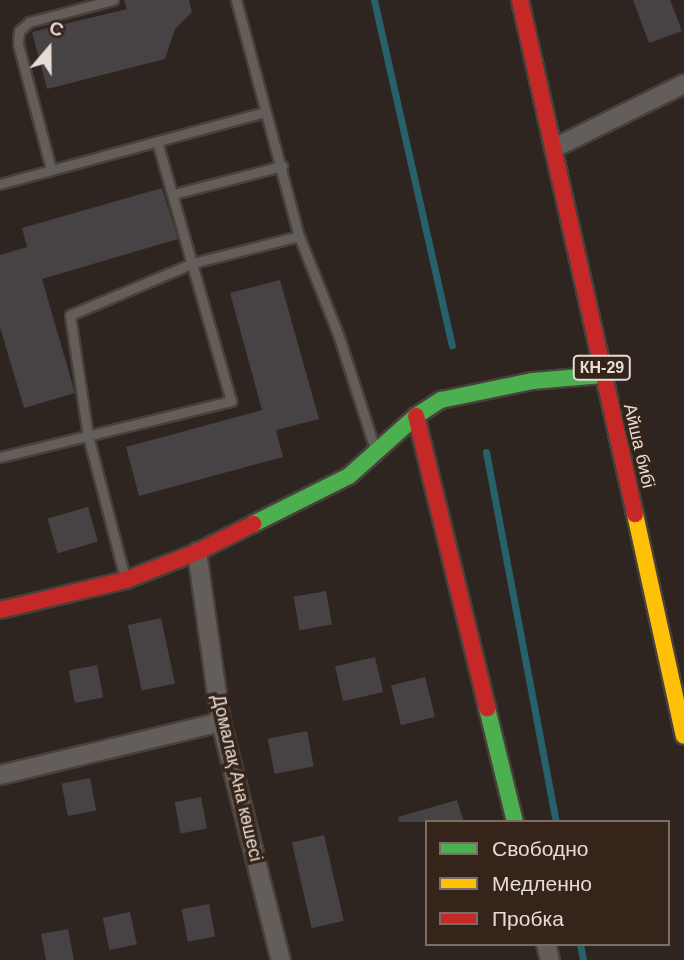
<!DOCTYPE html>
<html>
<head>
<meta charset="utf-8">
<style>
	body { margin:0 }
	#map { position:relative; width:684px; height:960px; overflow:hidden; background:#2e2520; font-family:Arial,sans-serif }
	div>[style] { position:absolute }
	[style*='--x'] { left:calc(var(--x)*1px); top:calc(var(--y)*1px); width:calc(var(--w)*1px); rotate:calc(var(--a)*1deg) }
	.stream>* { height:7px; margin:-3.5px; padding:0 3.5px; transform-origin:3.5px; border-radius:3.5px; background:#26616c }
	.building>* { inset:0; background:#474243; transform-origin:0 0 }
	.roads { filter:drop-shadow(2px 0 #48403b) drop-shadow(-2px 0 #48403b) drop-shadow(0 2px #48403b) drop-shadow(0 -2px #48403b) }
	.lane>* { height:9px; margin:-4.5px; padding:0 4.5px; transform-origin:4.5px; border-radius:4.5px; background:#645e5a }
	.street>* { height:18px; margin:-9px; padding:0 9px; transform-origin:9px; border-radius:9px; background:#645e5a }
	.fast>* { height:16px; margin:-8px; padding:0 8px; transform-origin:8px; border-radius:8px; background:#4caf50 }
	.slow>* { height:16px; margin:-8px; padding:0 8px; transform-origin:8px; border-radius:8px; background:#ffc107 }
	.jam>* { height:16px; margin:-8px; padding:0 8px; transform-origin:8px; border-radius:8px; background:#c62828 }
	span { translate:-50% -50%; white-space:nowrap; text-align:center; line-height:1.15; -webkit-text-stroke:7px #34241a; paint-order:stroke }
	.shield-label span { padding:2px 5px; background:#34241a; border:2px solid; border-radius:5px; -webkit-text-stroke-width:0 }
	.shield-label { font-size:16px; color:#e6dbd5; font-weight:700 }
	.street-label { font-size:18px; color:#e6dbd5 }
	.legend { position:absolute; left:425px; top:820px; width:245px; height:126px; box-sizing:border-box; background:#34241a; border:2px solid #7b6d65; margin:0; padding:9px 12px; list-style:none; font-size:21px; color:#e6dbd5 }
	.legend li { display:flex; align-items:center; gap:14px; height:35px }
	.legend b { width:35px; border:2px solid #7b6d65 }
	.north { position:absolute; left:14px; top:14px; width:70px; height:70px; -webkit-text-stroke:5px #34241a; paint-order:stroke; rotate:20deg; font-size:19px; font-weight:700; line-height:28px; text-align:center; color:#e6dbd5 }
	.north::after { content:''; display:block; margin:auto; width:24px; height:32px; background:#e6dbd5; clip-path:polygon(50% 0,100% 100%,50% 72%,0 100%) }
</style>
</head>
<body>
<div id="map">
	<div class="stream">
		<i style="--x:374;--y:0;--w:354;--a:77.3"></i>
		<i style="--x:486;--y:452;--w:377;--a:79.3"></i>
		<i style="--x:580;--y:944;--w:16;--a:79"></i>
	</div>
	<div class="building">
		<i style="clip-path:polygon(124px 0,189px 0,192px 12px,175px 29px,165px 59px,47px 89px,32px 32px,127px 9px)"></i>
		<i style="clip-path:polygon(633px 0,670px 0,682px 31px,649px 43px)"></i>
		<i style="clip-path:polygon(162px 188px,178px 239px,42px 279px,75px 393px,24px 408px,0 327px,0 255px,27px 247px,22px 228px)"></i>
		<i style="clip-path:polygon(280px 280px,319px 419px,276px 430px,283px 457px,139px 496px,126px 447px,262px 410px,230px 293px)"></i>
		<i style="left:88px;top:507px;width:36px;height:42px;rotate:74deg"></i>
		<i style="left:326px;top:591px;width:34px;height:33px;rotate:80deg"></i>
		<i style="left:161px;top:618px;width:67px;height:34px;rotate:78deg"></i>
		<i style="left:375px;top:657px;width:36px;height:41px;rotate:77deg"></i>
		<i style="left:97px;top:665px;width:33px;height:29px;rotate:79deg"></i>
		<i style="left:425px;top:677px;width:41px;height:35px;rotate:76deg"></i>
		<i style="left:307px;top:731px;width:36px;height:40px;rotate:79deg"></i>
		<i style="left:90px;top:778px;width:33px;height:29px;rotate:79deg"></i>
		<i style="left:201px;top:797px;width:32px;height:27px;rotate:79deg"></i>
		<i style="clip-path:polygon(457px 800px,464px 822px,399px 822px,398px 817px)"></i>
		<i style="left:324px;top:835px;width:88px;height:33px;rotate:77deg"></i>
		<i style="left:209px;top:904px;width:33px;height:28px;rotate:79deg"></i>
		<i style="left:130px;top:912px;width:33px;height:28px;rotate:78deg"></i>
		<i style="clip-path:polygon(68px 929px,74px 960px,46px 960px,41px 934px)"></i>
	</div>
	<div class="roads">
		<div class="lane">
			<i style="--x:236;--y:0;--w:244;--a:75.1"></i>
			<i style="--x:299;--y:236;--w:105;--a:68.3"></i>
			<i style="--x:338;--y:334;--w:121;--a:72.2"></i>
			<i style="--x:51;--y:169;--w:129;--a:-104.8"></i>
			<i style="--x:18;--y:44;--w:13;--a:-86"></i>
			<i style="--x:19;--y:31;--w:13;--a:-42"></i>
			<i style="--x:29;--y:22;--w:87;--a:-14.7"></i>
			<i style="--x:0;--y:184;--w:275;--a:-15.2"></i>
			<i style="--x:174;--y:194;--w:112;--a:-14.5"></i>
			<i style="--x:0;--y:457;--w:238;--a:-13.6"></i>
			<i style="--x:231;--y:401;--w:270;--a:-105.9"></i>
			<i style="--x:125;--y:578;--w:147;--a:-104.6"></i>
			<i style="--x:88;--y:436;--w:122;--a:-98.5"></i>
			<i style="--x:70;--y:315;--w:134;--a:-22.9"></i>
			<i style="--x:193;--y:263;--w:109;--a:-14.3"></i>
		</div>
		<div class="street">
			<i style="--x:554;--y:148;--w:145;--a:-26.2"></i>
			<i style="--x:197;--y:552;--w:172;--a:82"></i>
			<i style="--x:221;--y:722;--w:245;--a:75.9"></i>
			<i style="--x:0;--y:775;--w:227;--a:-13.5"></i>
			<i style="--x:546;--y:944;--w:16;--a:76"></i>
		</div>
		<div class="fast">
			<i style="--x:253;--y:524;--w:107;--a:-26.6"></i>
			<i style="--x:349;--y:476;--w:90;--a:-41.8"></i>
			<i style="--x:416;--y:416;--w:30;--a:-33"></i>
			<i style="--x:441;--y:400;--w:94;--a:-11.7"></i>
			<i style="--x:533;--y:381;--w:70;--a:-4.9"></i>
			<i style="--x:487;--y:708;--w:117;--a:76.2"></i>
		</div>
		<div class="slow">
			<i style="--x:635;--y:514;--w:227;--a:77.6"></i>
		</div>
		<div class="jam">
			<i style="--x:520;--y:0;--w:527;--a:77.39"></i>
			<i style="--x:416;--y:416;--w:301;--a:76.3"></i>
			<i style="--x:0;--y:610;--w:130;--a:-13.4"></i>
			<i style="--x:126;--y:580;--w:76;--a:-21.5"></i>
			<i style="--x:197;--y:552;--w:63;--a:-26.6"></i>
		</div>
	</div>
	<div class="shield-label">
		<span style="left:602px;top:368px">КН-29</span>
	</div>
	<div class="street-label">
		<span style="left:639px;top:446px;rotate:77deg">Айша бибі</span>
		<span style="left:237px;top:778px;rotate:77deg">Домалақ Ана көшесі</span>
	</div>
	<ul class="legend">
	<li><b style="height:9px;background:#4caf50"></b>Свободно</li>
	<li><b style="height:9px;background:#ffc107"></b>Медленно</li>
	<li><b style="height:9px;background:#c62828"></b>Пробка</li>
	</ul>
	<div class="north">С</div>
</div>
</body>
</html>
